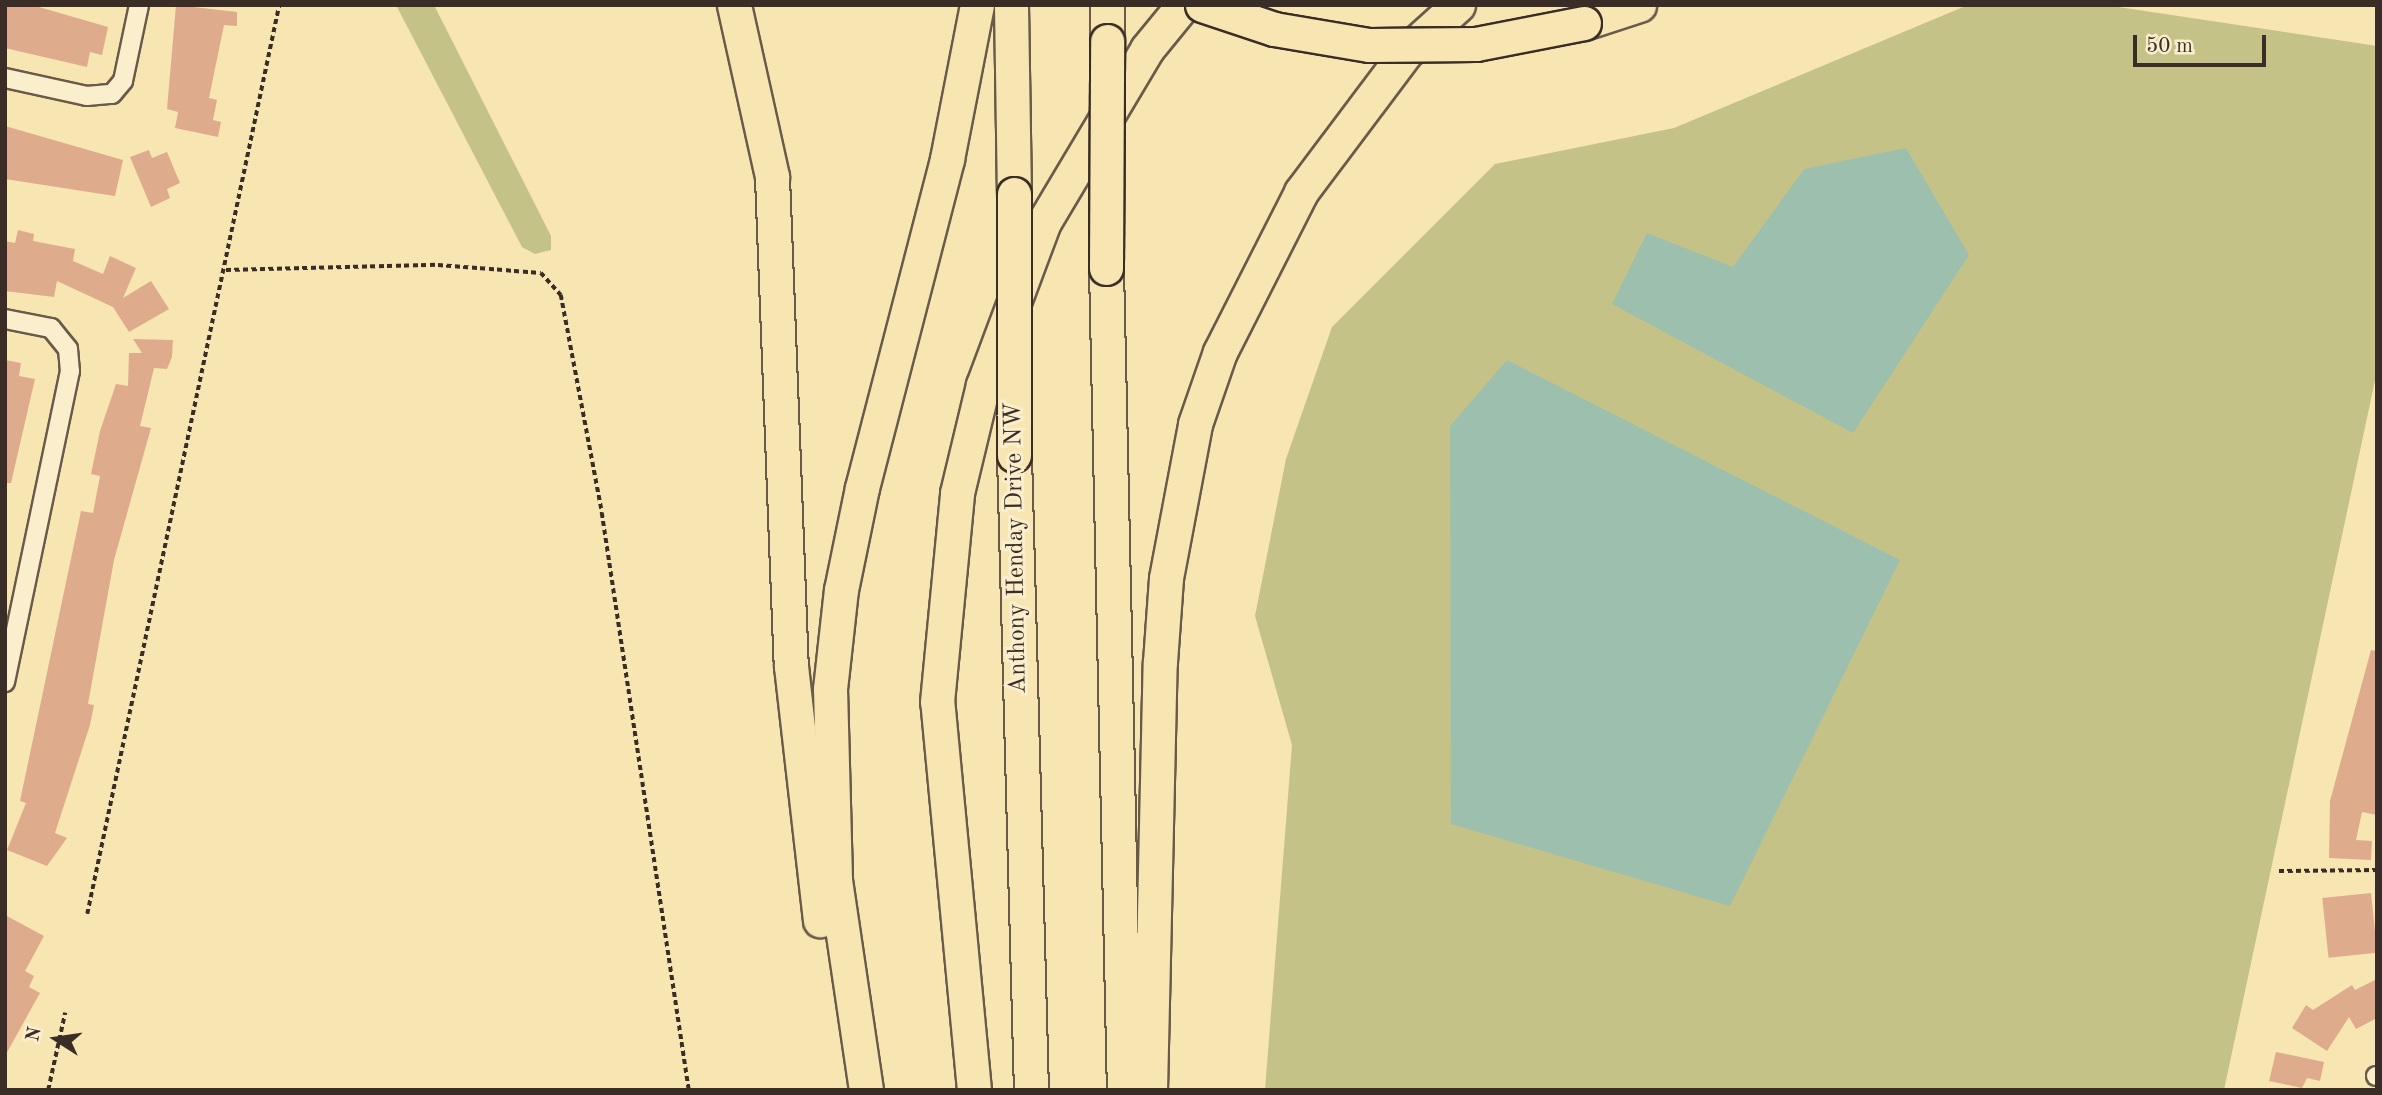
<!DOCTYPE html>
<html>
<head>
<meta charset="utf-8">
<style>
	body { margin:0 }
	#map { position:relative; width:2382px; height:1095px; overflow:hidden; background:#f7e5b2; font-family:"Old Standard TT",serif }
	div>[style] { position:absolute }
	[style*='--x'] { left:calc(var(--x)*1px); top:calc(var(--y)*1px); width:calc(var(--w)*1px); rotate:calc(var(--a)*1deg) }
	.green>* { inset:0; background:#c4c287 }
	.water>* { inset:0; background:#9dbfae }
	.building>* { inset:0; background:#dfab8d; transform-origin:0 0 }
	.path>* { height:3.5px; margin-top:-1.75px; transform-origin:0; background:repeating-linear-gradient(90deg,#3a2c26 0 5px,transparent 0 8.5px) }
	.roads { filter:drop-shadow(2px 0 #695a49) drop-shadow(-2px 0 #695a49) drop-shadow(0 2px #695a49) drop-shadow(0 -2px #695a49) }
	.minor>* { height:18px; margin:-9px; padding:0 9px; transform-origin:9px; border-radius:9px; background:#faeecd }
	.motorway>* { height:33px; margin:-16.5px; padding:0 16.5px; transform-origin:16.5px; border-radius:16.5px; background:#f7e5b2 }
	.bridges { filter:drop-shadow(2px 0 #3a2c26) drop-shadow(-2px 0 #3a2c26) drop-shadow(0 2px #3a2c26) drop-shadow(0 -2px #3a2c26) }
	.motorway-bridge>* { height:33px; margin:-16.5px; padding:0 16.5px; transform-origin:16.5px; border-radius:16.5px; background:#f7e5b2 }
	span { translate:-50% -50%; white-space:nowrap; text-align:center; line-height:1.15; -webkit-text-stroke:6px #faeecd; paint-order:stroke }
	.street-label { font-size:24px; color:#3a2c26 }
	.frame { position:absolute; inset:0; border:7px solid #3a2c26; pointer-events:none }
	.north { position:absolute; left:21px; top:1004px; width:70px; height:70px; -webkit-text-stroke:5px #faeecd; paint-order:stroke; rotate:282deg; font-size:19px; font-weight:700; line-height:28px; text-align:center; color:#3a2c26 }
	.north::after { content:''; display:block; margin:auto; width:24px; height:32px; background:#3a2c26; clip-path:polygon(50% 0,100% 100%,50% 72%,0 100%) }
	.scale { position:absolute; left:2133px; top:35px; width:133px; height:32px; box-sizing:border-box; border:4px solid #3a2c26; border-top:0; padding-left:9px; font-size:21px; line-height:24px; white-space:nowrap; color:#3a2c26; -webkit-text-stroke:5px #faeecd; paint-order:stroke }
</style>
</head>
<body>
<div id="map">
	<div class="green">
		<i style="clip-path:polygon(396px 5px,434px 5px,551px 236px,551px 250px,535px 254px,522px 247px)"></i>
		<i style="clip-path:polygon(1968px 5px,2105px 5px,2377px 46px,2377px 371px,2224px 1090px,1265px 1090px,1292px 745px,1255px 616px,1286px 459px,1332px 327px,1495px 164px,1674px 128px)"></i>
	</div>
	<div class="water">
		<i style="clip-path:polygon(1906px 148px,1969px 255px,1853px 433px,1612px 304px,1647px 233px,1733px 267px,1804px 169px)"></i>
		<i style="clip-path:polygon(1507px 360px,1900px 560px,1730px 906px,1451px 824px,1450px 426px)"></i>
	</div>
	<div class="building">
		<i style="clip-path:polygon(5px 5px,32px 5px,108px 27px,102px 55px,90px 52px,87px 67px,5px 48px)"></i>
		<i style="clip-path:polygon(176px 5px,237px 12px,237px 26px,224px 25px,209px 98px,217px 100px,213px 120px,221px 122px,218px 137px,175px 128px,178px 112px,167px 109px)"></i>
		<i style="clip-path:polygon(5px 126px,123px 160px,115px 196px,5px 179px)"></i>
		<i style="clip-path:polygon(149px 150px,152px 158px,167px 152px,180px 183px,167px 189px,170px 198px,151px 207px,130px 157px)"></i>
		<i style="clip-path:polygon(18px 230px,34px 234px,33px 241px,75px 249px,73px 261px,103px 274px,110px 256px,136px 268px,123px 298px,151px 281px,169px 309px,129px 332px,113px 307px,57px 281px,54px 297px,5px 291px,5px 241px,15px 243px)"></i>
		<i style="clip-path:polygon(133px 339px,173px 340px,172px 357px,167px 369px,154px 368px,140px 426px,151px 428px,114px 560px,88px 704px,94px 705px,90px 725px,55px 833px,67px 838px,47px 866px,7px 850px,26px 803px,20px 801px,81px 511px,93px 513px,100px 476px,91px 474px,100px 431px,116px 384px,128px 386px,129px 353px,142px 353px)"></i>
		<i style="clip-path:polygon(5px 360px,21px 363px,19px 376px,35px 379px,11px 483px,5px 483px)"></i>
		<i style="clip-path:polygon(2371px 650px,2377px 651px,2377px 815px,2362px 812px,2356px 840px,2372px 841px,2371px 860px,2329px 858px,2330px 801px)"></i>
		<i style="left:2371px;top:893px;width:60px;height:49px;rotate:84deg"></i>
		<i style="clip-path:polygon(5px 915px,44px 936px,25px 971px,34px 976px,29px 987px,40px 993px,5px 1056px)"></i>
		<i style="clip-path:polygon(2377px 979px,2377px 1018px,2356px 1029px,2349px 1017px,2327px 1051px,2292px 1028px,2306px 1005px,2313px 1010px,2352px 985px,2355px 990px)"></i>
		<i style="clip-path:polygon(2276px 1052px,2324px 1062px,2320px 1081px,2307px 1078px,2302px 1088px,2269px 1081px)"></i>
	</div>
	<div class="path">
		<i style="--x:226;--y:270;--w:212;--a:-1.4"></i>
		<i style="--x:438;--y:265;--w:103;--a:4.4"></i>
		<i style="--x:541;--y:273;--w:30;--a:48"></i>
		<i style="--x:561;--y:295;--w:222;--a:79.3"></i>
		<i style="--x:602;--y:513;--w:584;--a:81.43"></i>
		<i style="--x:2279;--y:871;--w:98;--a:-0.6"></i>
		<i style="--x:87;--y:914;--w:929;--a:-78.07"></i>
		<i style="--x:48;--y:1090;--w:79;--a:-77.6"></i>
	</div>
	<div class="roads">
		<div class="minor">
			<i style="--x:5;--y:78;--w:84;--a:12.4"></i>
			<i style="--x:87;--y:96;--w:25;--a:-5"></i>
			<i style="--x:112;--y:94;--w:17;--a:-50"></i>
			<i style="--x:123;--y:81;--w:78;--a:-78.1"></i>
			<i style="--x:5;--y:319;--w:47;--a:11.1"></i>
			<i style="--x:51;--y:328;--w:27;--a:51"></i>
			<i style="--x:68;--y:349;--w:22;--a:85"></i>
			<i style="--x:70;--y:371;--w:318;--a:101.8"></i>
			<i style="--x:2376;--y:1076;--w:1;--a:0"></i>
		</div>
		<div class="motorway">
			<i style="--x:734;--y:5;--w:176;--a:77.5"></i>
			<i style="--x:772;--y:177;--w:489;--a:87.8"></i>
			<i style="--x:791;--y:666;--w:256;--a:83.5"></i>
			<i style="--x:1011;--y:5;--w:189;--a:89.1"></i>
			<i style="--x:1584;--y:23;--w:58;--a:-18.1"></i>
			<i style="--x:1107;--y:41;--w:36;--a:-90"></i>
			<i style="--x:1106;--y:268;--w:822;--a:88.75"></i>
			<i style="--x:1014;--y:455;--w:635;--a:88.47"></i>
			<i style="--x:866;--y:1090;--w:213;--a:-98.4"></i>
			<i style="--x:835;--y:879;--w:190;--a:-91.5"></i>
			<i style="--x:830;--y:689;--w:100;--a:-83.7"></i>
			<i style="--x:841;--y:590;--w:104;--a:-78.4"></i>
			<i style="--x:862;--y:488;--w:340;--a:-75.5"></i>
			<i style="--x:947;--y:159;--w:157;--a:-79"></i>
			<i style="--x:974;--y:1090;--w:390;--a:-95.4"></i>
			<i style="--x:937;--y:702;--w:210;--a:-84.5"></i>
			<i style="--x:957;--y:493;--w:111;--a:-76.5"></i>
			<i style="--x:983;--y:385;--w:174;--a:-69.5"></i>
			<i style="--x:1044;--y:222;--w:201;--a:-59.2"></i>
			<i style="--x:1147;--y:49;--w:57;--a:-50.7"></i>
			<i style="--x:1150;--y:1090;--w:428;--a:-88.7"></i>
			<i style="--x:1160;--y:662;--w:84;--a:-85.9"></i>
			<i style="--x:1166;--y:578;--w:157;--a:-79.3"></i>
			<i style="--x:1195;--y:424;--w:76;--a:-70.9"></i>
			<i style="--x:1220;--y:352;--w:179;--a:-63.1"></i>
			<i style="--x:1301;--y:192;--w:175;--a:-53.1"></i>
			<i style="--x:1406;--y:52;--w:70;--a:-42.1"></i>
		</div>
	</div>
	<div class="bridges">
		<div class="motorway-bridge">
			<i style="--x:1202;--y:5;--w:76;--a:18.4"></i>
			<i style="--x:1274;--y:29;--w:96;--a:9.6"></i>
			<i style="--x:1369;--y:45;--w:107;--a:-0.5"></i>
			<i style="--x:1476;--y:44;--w:110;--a:-11"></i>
			<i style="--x:1014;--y:194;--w:261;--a:90"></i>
			<i style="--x:1106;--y:268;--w:227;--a:-89.7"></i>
		</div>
	</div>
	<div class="street-label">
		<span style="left:1017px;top:548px;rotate:-91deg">Anthony Henday Drive NW</span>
	</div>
	<div class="frame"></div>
	<div class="north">N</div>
	<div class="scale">50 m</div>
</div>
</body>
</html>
